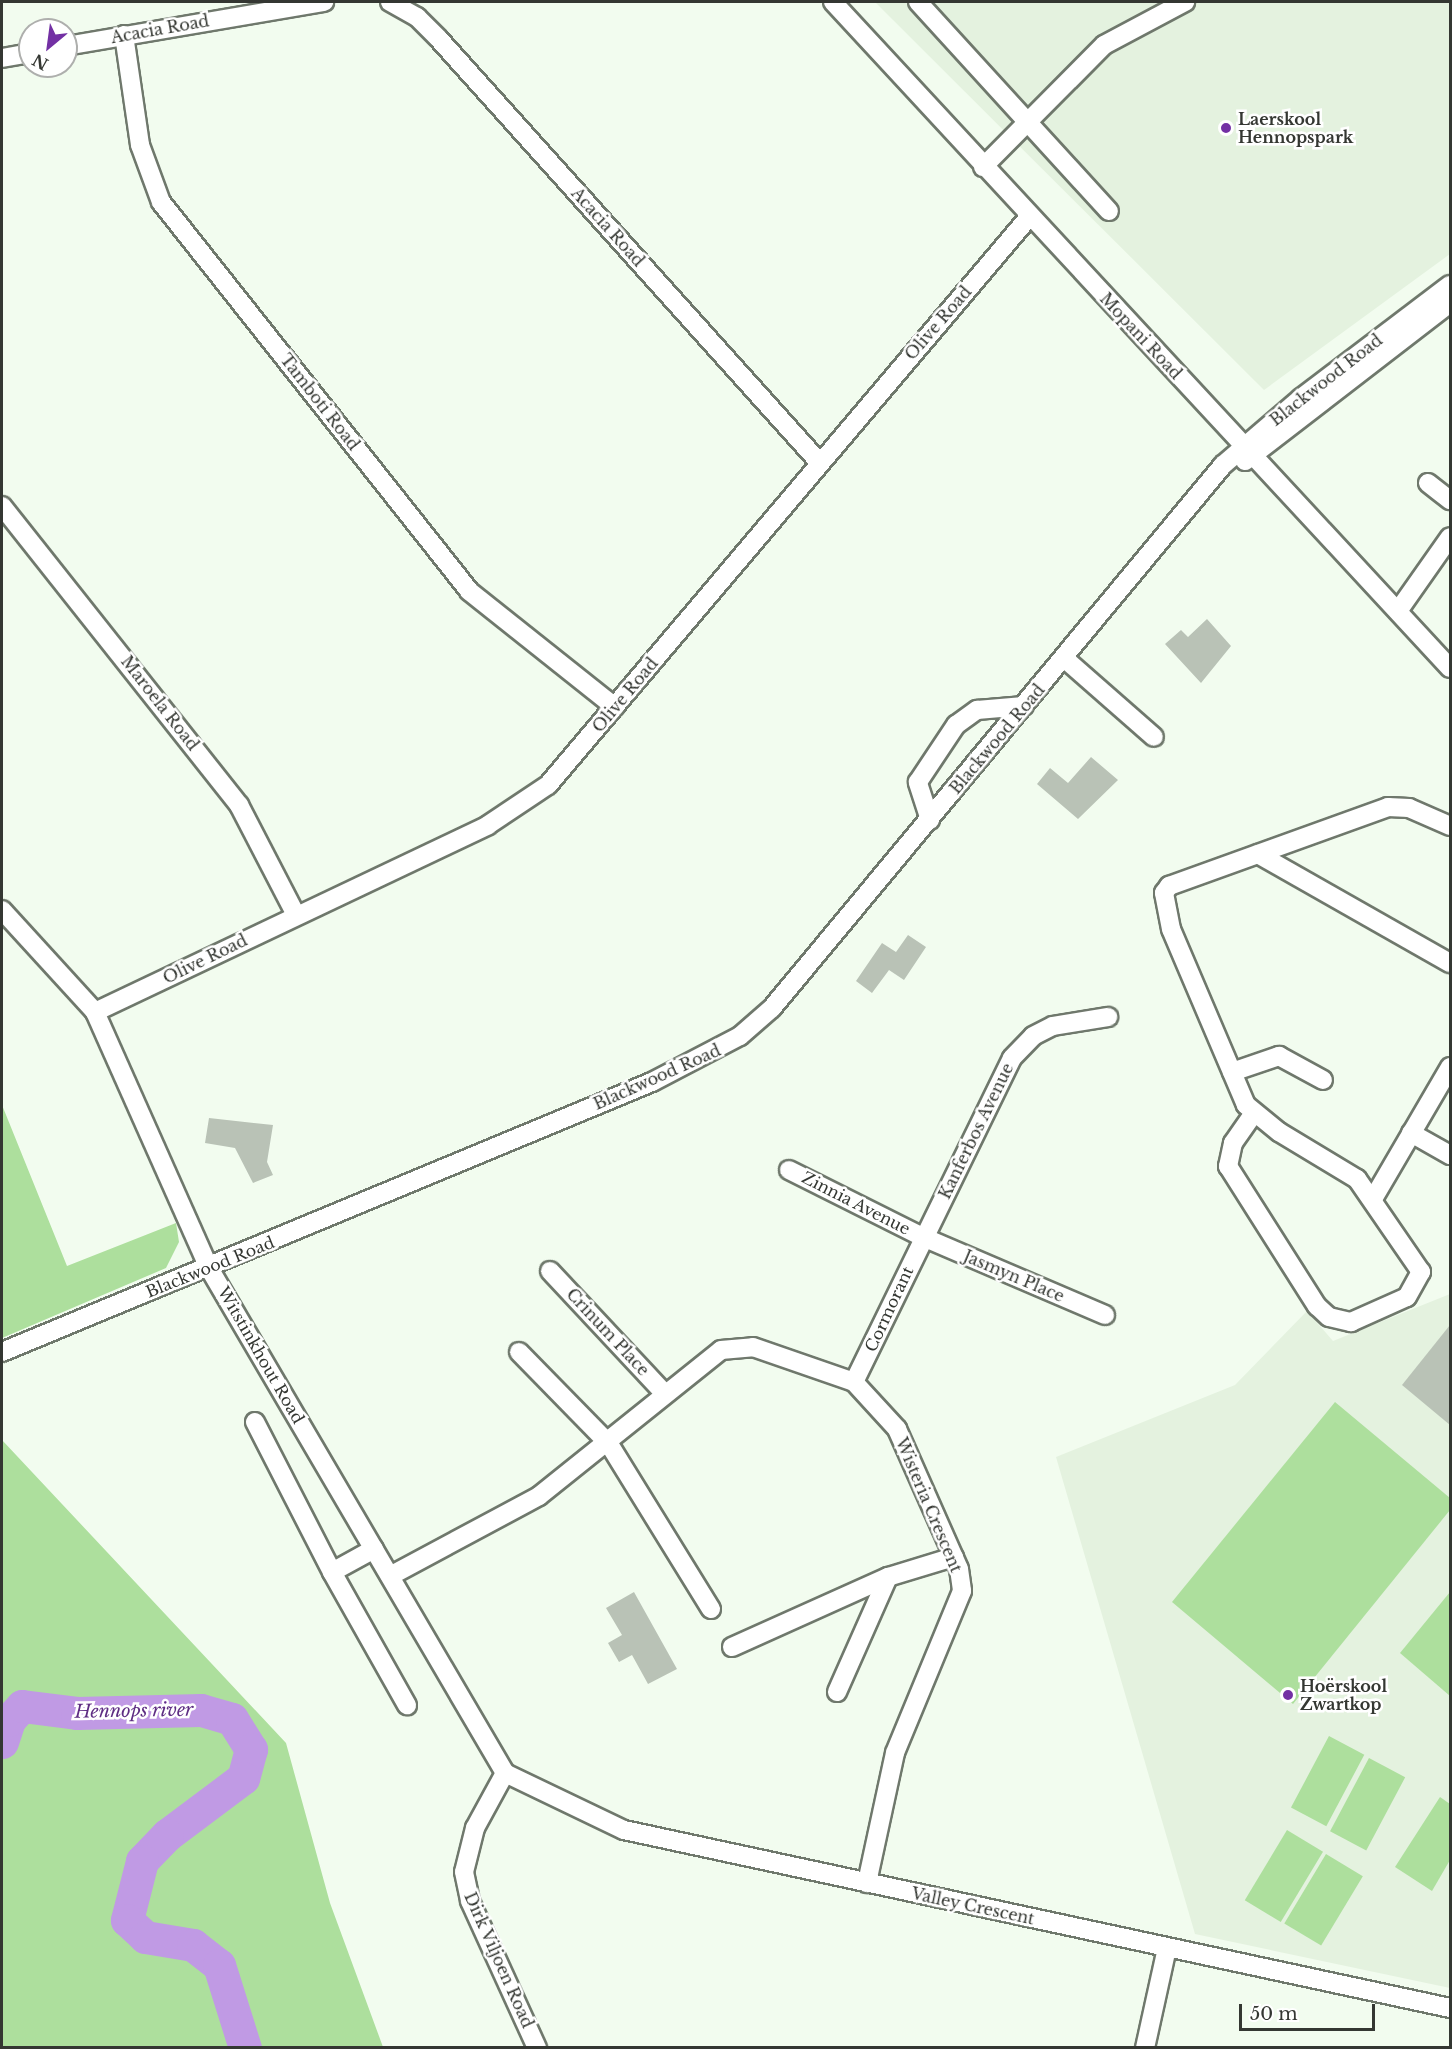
<!DOCTYPE html>
<html>
<head>
<meta charset="utf-8">
<style>
	body { margin:0 }
	#map { position:relative; width:1452px; height:2049px; overflow:hidden; background:#f2fcef; font-family:"Libre Baskerville",serif }
	div>[style] { position:absolute }
	[style*='--x'] { left:calc(var(--x)*1px); top:calc(var(--y)*1px); width:calc(var(--w)*1px); rotate:calc(var(--a)*1deg) }
	.built>* { inset:0; background:#e4f2df }
	.green>* { inset:0; background:#addf9d; transform-origin:0 0 }
	.river>* { height:33px; margin:-16.5px; padding:0 16.5px; transform-origin:16.5px; border-radius:16.5px; background:#c09ae4 }
	.building>* { inset:0; background:#b9c2b6 }
	.roads { filter:drop-shadow(2px 0 #6f786c) drop-shadow(-2px 0 #6f786c) drop-shadow(0 2px #6f786c) drop-shadow(0 -2px #6f786c) }
	.minor>* { height:18px; margin:-9px; padding:0 9px; transform-origin:9px; border-radius:9px; background:#fff }
	.dots>* { width:16px; height:16px; translate:-50% -50%; box-sizing:border-box; border:3px solid #fff; border-radius:50% }
	span { translate:-50% -50%; white-space:nowrap; text-align:center; line-height:1.15; -webkit-text-stroke:5px #fff; paint-order:stroke }
	.street-label { font-size:16px; color:#343732 }
	.poi-label { font-size:16px; color:#343732; font-weight:700 }
	.left { translate:0 -50%; text-align:left }
	.water-label { font-size:18px; color:#5e2d83; font-style:italic }
	.frame { position:absolute; inset:0; border:3px solid #343732; pointer-events:none }
	.north { position:absolute; left:18px; top:18px; width:60px; height:60px; box-sizing:border-box; background:#fff; border:2px solid #aeafad; border-radius:50%; rotate:209deg; font-size:16px; font-weight:700; line-height:24px; text-align:center; color:#343732 }
	.north::after { content:''; display:block; margin:auto; width:21px; height:27px; background:#7330a4; clip-path:polygon(50% 0,100% 100%,50% 72%,0 100%) }
	.scale { position:absolute; left:1239px; top:2004px; width:136px; height:27px; box-sizing:border-box; border:3px solid #343732; border-top:0; padding-left:8px; font-size:18px; line-height:21px; white-space:nowrap; color:#343732; -webkit-text-stroke:4px #fff; paint-order:stroke }
</style>
</head>
<body>
<div id="map">
	<div class="built">
		<i style="clip-path:polygon(875px 2px,1450px 2px,1450px 254px,1264px 390px)"></i>
		<i style="clip-path:polygon(1450px 1294px,1450px 1988px,1195px 1934px,1056px 1457px,1235px 1385px,1307px 1311px,1333px 1341px)"></i>
	</div>
	<div class="green">
		<i style="clip-path:polygon(2px 1105px,67px 1266px,176px 1223px,179px 1242px,166px 1268px,2px 1338px)"></i>
		<i style="clip-path:polygon(1335px 1402px,1450px 1498px,1450px 1510px,1293px 1704px,1172px 1602px)"></i>
		<i style="clip-path:polygon(2px 1440px,286px 1743px,330px 1903px,383px 2047px,2px 2047px)"></i>
		<i style="clip-path:polygon(1450px 1592px,1450px 1696px,1400px 1653px)"></i>
		<i style="left:1329px;top:1736px;width:40px;height:81px;rotate:28deg"></i>
		<i style="left:1369px;top:1758px;width:41px;height:83px;rotate:28deg"></i>
		<i style="clip-path:polygon(1440px 1797px,1450px 1804px,1450px 1860px,1432px 1891px,1395px 1867px)"></i>
		<i style="left:1287px;top:1830px;width:42px;height:82px;rotate:31deg"></i>
		<i style="left:1326px;top:1854px;width:43px;height:81px;rotate:31deg"></i>
	</div>
	<div class="river">
		<i style="--x:2;--y:1742;--w:23;--a:-72"></i>
		<i style="--x:9;--y:1720;--w:19;--a:-47"></i>
		<i style="--x:22;--y:1706;--w:55;--a:7.3"></i>
		<i style="--x:77;--y:1713;--w:124;--a:-1.4"></i>
		<i style="--x:201;--y:1710;--w:32;--a:16"></i>
		<i style="--x:232;--y:1719;--w:36;--a:58"></i>
		<i style="--x:251;--y:1749;--w:30;--a:105"></i>
		<i style="--x:243;--y:1778;--w:95;--a:143.1"></i>
		<i style="--x:167;--y:1835;--w:36;--a:134"></i>
		<i style="--x:142;--y:1861;--w:61;--a:104.3"></i>
		<i style="--x:127;--y:1920;--w:25;--a:43"></i>
		<i style="--x:145;--y:1937;--w:49;--a:9.5"></i>
		<i style="--x:193;--y:1945;--w:33;--a:38"></i>
		<i style="--x:219;--y:1965;--w:87;--a:72.6"></i>
	</div>
	<div class="building">
		<i style="clip-path:polygon(1207px 619px,1231px 646px,1201px 683px,1165px 644px,1181px 630px,1188px 637px)"></i>
		<i style="clip-path:polygon(1091px 757px,1118px 780px,1078px 819px,1037px 784px,1050px 768px,1068px 783px)"></i>
		<i style="clip-path:polygon(908px 935px,926px 947px,904px 980px,889px 970px,872px 993px,856px 981px,882px 943px,896px 952px)"></i>
		<i style="clip-path:polygon(209px 1118px,273px 1125px,267px 1162px,273px 1175px,253px 1183px,235px 1148px,205px 1143px)"></i>
		<i style="clip-path:polygon(1450px 1325px,1450px 1425px,1402px 1385px)"></i>
		<i style="clip-path:polygon(634px 1592px,677px 1669px,648px 1684px,632px 1655px,619px 1662px,608px 1643px,622px 1635px,606px 1608px)"></i>
	</div>
	<div class="roads">
		<div class="minor">
			<i style="--x:390;--y:2;--w:31;--a:29"></i>
			<i style="--x:417;--y:17;--w:30;--a:45"></i>
			<i style="--x:438;--y:38;--w:570;--a:48.06"></i>
			<i style="--x:833;--y:2;--w:908;--a:47.19"></i>
			<i style="--x:918;--y:2;--w:283;--a:47.6"></i>
			<i style="--x:124;--y:35;--w:111;--a:81.7"></i>
			<i style="--x:140;--y:145;--w:61;--a:69.8"></i>
			<i style="--x:161;--y:202;--w:496;--a:51.6"></i>
			<i style="--x:469;--y:591;--w:186;--a:38.5"></i>
			<i style="--x:66;--y:46;--w:262;--a:-9.7"></i>
			<i style="--x:2;--y:58;--w:28;--a:-10"></i>
			<i style="--x:983;--y:167;--w:172;--a:-45.2"></i>
			<i style="--x:1104;--y:45;--w:92;--a:-28"></i>
			<i style="--x:1245;--y:461;--w:259;--a:-37.6"></i>
			<i style="--x:1428;--y:483;--w:28;--a:38"></i>
			<i style="--x:2;--y:506;--w:382;--a:51.6"></i>
			<i style="--x:239;--y:805;--w:124;--a:62.6"></i>
			<i style="--x:1398;--y:611;--w:90;--a:-54.9"></i>
			<i style="--x:1065;--y:659;--w:118;--a:41.2"></i>
			<i style="--x:930;--y:820;--w:40;--a:-108"></i>
			<i style="--x:918;--y:782;--w:69;--a:-56.3"></i>
			<i style="--x:956;--y:725;--w:26;--a:-36"></i>
			<i style="--x:977;--y:710;--w:47;--a:-4.9"></i>
			<i style="--x:1258;--y:854;--w:221;--a:29.6"></i>
			<i style="--x:2;--y:910;--w:138;--a:47.6"></i>
			<i style="--x:95;--y:1012;--w:280;--a:66"></i>
			<i style="--x:209;--y:1268;--w:585;--a:59.62"></i>
			<i style="--x:95;--y:1012;--w:435;--a:-25.4"></i>
			<i style="--x:488;--y:825;--w:72;--a:-33.7"></i>
			<i style="--x:548;--y:785;--w:744;--a:-49.74"></i>
			<i style="--x:1232;--y:1072;--w:50;--a:-18.8"></i>
			<i style="--x:1279;--y:1056;--w:50;--a:28.6"></i>
			<i style="--x:1254;--y:1113;--w:37;--a:125"></i>
			<i style="--x:1233;--y:1143;--w:24;--a:102"></i>
			<i style="--x:1228;--y:1166;--w:166;--a:57.6"></i>
			<i style="--x:1317;--y:1306;--w:16;--a:43"></i>
			<i style="--x:1329;--y:1317;--w:23;--a:13"></i>
			<i style="--x:1351;--y:1322;--w:61;--a:-24.1"></i>
			<i style="--x:1407;--y:1297;--w:29;--a:-61"></i>
			<i style="--x:1421;--y:1272;--w:113;--a:-124.5"></i>
			<i style="--x:1357;--y:1179;--w:91;--a:-148.9"></i>
			<i style="--x:1279;--y:1132;--w:43;--a:-140.7"></i>
			<i style="--x:1246;--y:1105;--w:191;--a:-113.1"></i>
			<i style="--x:1171;--y:929;--w:37;--a:-101"></i>
			<i style="--x:1164;--y:893;--w:9;--a:-54"></i>
			<i style="--x:1169;--y:886;--w:233;--a:-19.8"></i>
			<i style="--x:1388;--y:807;--w:21;--a:3"></i>
			<i style="--x:1409;--y:808;--w:45;--a:23.7"></i>
			<i style="--x:1411;--y:1133;--w:45;--a:29.4"></i>
			<i style="--x:789;--y:1170;--w:150;--a:26.6"></i>
			<i style="--x:923;--y:1237;--w:198;--a:23.2"></i>
			<i style="--x:1373;--y:1199;--w:153;--a:-59.7"></i>
			<i style="--x:550;--y:1271;--w:168;--a:46.9"></i>
			<i style="--x:2;--y:1352;--w:704;--a:-22.56"></i>
			<i style="--x:652;--y:1082;--w:99;--a:-27.6"></i>
			<i style="--x:740;--y:1036;--w:43;--a:-41.2"></i>
			<i style="--x:772;--y:1008;--w:706;--a:-50.29"></i>
			<i style="--x:1223;--y:465;--w:103;--a:-40.7"></i>
			<i style="--x:1301;--y:398;--w:187;--a:-37.2"></i>
			<i style="--x:519;--y:1352;--w:129;--a:45.6"></i>
			<i style="--x:609;--y:1444;--w:194;--a:58.3"></i>
			<i style="--x:854;--y:1382;--w:360;--a:-64"></i>
			<i style="--x:1012;--y:1058;--w:30;--a:-46"></i>
			<i style="--x:1033;--y:1036;--w:22;--a:-27"></i>
			<i style="--x:1053;--y:1026;--w:56;--a:-9.3"></i>
			<i style="--x:255;--y:1422;--w:169;--a:62.8"></i>
			<i style="--x:374;--y:1549;--w:48;--a:151.3"></i>
			<i style="--x:332;--y:1572;--w:153;--a:60.6"></i>
			<i style="--x:390;--y:1576;--w:169;--a:-28.2"></i>
			<i style="--x:539;--y:1496;--w:233;--a:-38.7"></i>
			<i style="--x:721;--y:1350;--w:32;--a:-5"></i>
			<i style="--x:753;--y:1347;--w:107;--a:19.1"></i>
			<i style="--x:854;--y:1382;--w:64;--a:47.5"></i>
			<i style="--x:897;--y:1429;--w:153;--a:66.1"></i>
			<i style="--x:959;--y:1569;--w:22;--a:82"></i>
			<i style="--x:962;--y:1591;--w:175;--a:112.5"></i>
			<i style="--x:895;--y:1753;--w:133;--a:102.2"></i>
			<i style="--x:732;--y:1647;--w:171;--a:-24.2"></i>
			<i style="--x:888;--y:1577;--w:69;--a:-16.9"></i>
			<i style="--x:837;--y:1692;--w:126;--a:-66.1"></i>
			<i style="--x:505;--y:1773;--w:132;--a:25.6"></i>
			<i style="--x:624;--y:1830;--w:845;--a:12.16"></i>
			<i style="--x:505;--y:1773;--w:63;--a:118.6"></i>
			<i style="--x:475;--y:1828;--w:45;--a:104"></i>
			<i style="--x:464;--y:1872;--w:30;--a:78"></i>
			<i style="--x:470;--y:1901;--w:162;--a:65.5"></i>
			<i style="--x:1145;--y:2048;--w:102;--a:-77.6"></i>
		</div>
	</div>
	<div class="dots">
		<i style="left:1226px;top:128px;background:#7330a4"></i>
		<i style="left:1288px;top:1695px;background:#7330a4"></i>
	</div>
	<div class="street-label">
		<span style="left:160px;top:29px;rotate:-10deg">Acacia Road</span>
		<span style="left:608px;top:227px;rotate:48deg">Acacia Road</span>
		<span style="left:938px;top:323px;rotate:-49deg">Olive Road</span>
		<span style="left:1141px;top:336px;rotate:47deg">Mopani Road</span>
		<span style="left:1326px;top:380px;rotate:-38deg">Blackwood Road</span>
		<span style="left:320px;top:402px;rotate:52deg">Tamboti Road</span>
		<span style="left:625px;top:695px;rotate:-50deg">Olive Road</span>
		<span style="left:160px;top:703px;rotate:52deg">Maroela Road</span>
		<span style="left:997px;top:739px;rotate:-50deg">Blackwood Road</span>
		<span style="left:205px;top:959px;rotate:-26deg">Olive Road</span>
		<span style="left:657px;top:1077px;rotate:-24deg">Blackwood Road</span>
		<span style="left:976px;top:1131px;rotate:-64deg">Kanferbos Avenue</span>
		<span style="left:856px;top:1203px;rotate:27deg">Zinnia Avenue</span>
		<span style="left:210px;top:1267px;rotate:-22deg">Blackwood Road</span>
		<span style="left:1014px;top:1276px;rotate:23deg">Jasmyn Place</span>
		<span style="left:889px;top:1309px;rotate:-65deg">Cormorant</span>
		<span style="left:608px;top:1332px;rotate:47deg">Crinum Place</span>
		<span style="left:261px;top:1355px;rotate:60deg">Witstinkhout Road</span>
		<span style="left:929px;top:1505px;rotate:67deg">Wisteria Crescent</span>
		<span style="left:973px;top:1906px;rotate:12deg">Valley Crescent</span>
		<span style="left:499px;top:1960px;rotate:66deg">Dirk Viljoen Road</span>
	</div>
	<div class="poi-label">
		<span class="left" style="left:1238px;top:128px">Laerskool<br>Hennopspark</span>
		<span class="left" style="left:1300px;top:1695px">Hoërskool<br>Zwartkop</span>
	</div>
	<div class="water-label">
		<span style="left:134px;top:1711px;rotate:-1deg">Hennops river</span>
	</div>
	<div class="frame"></div>
	<div class="north">N</div>
	<div class="scale">50 m</div>
</div>
</body>
</html>
